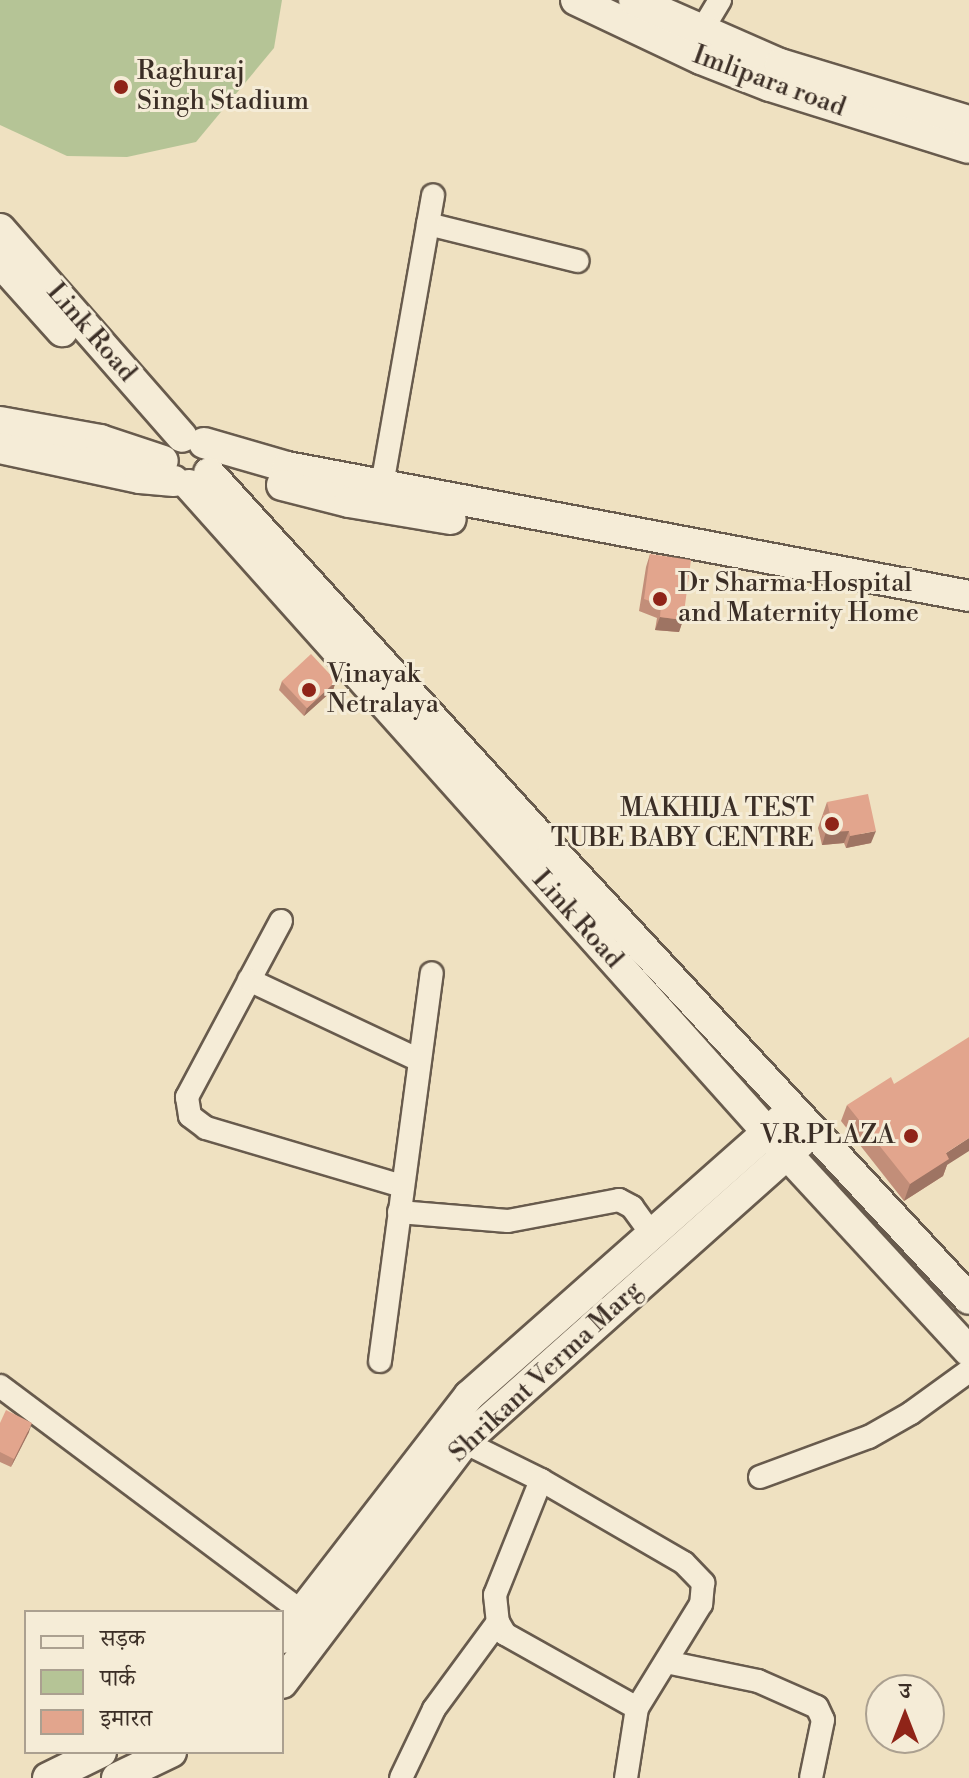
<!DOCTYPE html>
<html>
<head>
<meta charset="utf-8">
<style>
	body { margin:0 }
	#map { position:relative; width:969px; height:1778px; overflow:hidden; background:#efe1c1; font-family:"Libre Bodoni","Noto Serif Devanagari",serif }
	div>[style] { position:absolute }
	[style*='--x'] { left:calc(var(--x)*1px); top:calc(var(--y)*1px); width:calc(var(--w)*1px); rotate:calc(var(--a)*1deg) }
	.green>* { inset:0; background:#b5c496 }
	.roads { filter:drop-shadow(2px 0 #685b4d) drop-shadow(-2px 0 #685b4d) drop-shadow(0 2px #685b4d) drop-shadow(0 -2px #685b4d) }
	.street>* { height:22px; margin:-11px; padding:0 11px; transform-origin:11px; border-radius:11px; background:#f5ecd7 }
	.secondary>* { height:30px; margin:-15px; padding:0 15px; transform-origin:15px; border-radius:15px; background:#f5ecd7 }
	.wall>* { inset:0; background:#c28e79 }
	.shaded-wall>* { inset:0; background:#9e7463 }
	.building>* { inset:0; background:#e2a58d; transform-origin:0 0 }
	.dots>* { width:22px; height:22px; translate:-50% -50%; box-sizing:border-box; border:4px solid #f5ecd7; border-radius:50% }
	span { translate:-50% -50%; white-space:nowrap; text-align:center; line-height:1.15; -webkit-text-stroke:6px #f5ecd7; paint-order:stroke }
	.poi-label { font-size:26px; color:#3b2e26 }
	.left { translate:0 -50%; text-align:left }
	.right { translate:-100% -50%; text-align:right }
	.street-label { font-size:26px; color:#3b2e26 }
	.legend { position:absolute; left:24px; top:1610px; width:260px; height:144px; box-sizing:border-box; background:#f5ecd7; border:2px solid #aba090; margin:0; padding:10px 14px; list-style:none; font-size:24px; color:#3b2e26 }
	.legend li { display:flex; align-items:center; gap:16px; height:40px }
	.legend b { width:40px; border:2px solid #aba090 }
	.north { position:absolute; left:865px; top:1674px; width:80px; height:80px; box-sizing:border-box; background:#f5ecd7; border:2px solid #aba090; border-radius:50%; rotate:0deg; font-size:22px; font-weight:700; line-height:32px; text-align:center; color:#3b2e26 }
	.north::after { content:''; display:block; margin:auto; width:28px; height:36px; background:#8f2418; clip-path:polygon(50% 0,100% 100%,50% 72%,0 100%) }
</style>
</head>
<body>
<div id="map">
	<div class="green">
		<i style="clip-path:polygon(0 0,282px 0,274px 48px,196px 142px,127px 157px,67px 156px,0 125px)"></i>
	</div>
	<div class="roads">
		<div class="street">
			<i style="--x:702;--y:30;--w:35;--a:-59"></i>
			<i style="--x:428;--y:224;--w:154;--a:13.9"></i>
			<i style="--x:382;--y:485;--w:294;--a:-80"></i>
			<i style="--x:281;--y:921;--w:200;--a:118.1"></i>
			<i style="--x:187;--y:1097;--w:19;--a:81"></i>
			<i style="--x:190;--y:1116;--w:20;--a:37"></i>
			<i style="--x:206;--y:1128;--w:204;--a:16.5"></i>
			<i style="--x:249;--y:980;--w:188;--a:25.2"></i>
			<i style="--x:399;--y:1212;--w:109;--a:4.7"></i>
			<i style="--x:508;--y:1221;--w:113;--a:-10.7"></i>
			<i style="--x:619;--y:1200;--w:15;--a:28"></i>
			<i style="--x:632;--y:1207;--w:32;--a:54"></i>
			<i style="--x:380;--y:1361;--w:391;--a:-82.4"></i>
			<i style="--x:0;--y:1386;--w:379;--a:36.8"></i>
			<i style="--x:464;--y:1442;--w:86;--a:26.3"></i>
			<i style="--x:541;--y:1480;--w:165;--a:30.1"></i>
			<i style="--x:684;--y:1563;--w:28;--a:46"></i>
			<i style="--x:703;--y:1583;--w:21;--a:95"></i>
			<i style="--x:701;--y:1604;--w:122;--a:121.6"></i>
			<i style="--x:637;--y:1708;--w:71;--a:98.9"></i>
			<i style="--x:760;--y:1477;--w:116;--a:-20.2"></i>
			<i style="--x:869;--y:1437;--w:48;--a:-29.7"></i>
			<i style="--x:911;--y:1413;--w:72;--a:-35.9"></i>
			<i style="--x:541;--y:1480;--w:124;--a:111.8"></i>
			<i style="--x:495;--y:1595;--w:27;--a:84"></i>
			<i style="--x:498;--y:1622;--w:14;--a:60"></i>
			<i style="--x:505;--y:1634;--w:151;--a:29.3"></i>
			<i style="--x:666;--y:1662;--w:94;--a:11.7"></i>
			<i style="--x:758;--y:1681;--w:64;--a:23.8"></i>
			<i style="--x:817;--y:1707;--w:14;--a:65"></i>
			<i style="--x:823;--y:1720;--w:59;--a:101.7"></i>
			<i style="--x:401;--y:1778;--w:76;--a:-64.4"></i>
			<i style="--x:434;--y:1709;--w:108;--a:-53.7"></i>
		</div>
		<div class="secondary">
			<i style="--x:576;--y:0;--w:138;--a:25.3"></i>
			<i style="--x:701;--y:59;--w:74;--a:21.4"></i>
			<i style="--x:770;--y:86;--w:208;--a:17.3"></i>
			<i style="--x:634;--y:0;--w:159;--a:23.7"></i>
			<i style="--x:780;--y:64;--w:197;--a:16.8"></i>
			<i style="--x:0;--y:229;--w:276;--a:48.8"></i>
			<i style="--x:0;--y:262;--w:93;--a:48.1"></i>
			<i style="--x:0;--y:422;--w:102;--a:10.2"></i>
			<i style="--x:100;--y:440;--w:66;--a:18.4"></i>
			<i style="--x:204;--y:443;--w:86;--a:16.1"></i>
			<i style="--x:287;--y:467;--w:694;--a:10.71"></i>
			<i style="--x:0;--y:448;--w:143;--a:12.1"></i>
			<i style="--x:140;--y:478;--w:34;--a:5"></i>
			<i style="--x:209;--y:473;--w:511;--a:47.7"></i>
			<i style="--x:553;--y:851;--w:611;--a:47.12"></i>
			<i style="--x:189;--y:485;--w:896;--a:48.21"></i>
			<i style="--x:786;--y:1153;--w:270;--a:47.3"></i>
			<i style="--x:282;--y:485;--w:69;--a:14.2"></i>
			<i style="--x:349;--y:502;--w:103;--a:9.5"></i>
			<i style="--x:282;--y:1638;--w:306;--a:-52.3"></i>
			<i style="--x:469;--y:1396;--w:417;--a:-41.5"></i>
			<i style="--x:282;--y:1683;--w:302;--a:-52.9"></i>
			<i style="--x:464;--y:1442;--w:451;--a:-41.7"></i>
			<i style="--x:48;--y:1778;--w:59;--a:-26.1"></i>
			<i style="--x:117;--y:1778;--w:60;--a:-25.7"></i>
		</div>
	</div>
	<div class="wall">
		<i style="clip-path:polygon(650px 554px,683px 620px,679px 632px,655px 630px,657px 618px,639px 611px,646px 567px)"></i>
		<i style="clip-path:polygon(282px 681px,336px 681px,333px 690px,304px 716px,279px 690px)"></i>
		<i style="clip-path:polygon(827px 802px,871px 843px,846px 848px,844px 843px,822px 845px,818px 828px)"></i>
		<i style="clip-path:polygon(847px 1105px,947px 1165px,943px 1176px,904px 1201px,841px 1121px)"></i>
		<i style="clip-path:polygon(0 1423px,29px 1432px,11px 1467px,0 1462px)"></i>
	</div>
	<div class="shaded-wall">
		<i style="clip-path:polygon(660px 617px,683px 620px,679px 632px,655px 630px)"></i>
		<i style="clip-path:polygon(336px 681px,333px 690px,304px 716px,307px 708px)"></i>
		<i style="clip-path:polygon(849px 831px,844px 843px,822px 845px,826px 832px)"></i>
		<i style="clip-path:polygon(876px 831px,871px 843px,846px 848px,850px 836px)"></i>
		<i style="clip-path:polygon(969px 1138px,969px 1151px,947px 1165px,943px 1176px,904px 1201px,910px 1184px,946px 1153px)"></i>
		<i style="clip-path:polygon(32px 1423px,29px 1432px,11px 1467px,14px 1459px)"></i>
	</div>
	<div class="building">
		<i style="clip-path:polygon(650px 554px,691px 560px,683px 620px,660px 617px,661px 605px,644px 599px)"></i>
		<i style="left:311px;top:654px;width:37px;height:40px;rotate:47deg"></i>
		<i style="clip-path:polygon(868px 794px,876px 831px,850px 836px,849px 831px,826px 832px,823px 815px,830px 814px,827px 802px)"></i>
		<i style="clip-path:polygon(969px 1037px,969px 1138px,946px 1153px,949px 1159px,910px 1184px,847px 1105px,891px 1077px,894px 1084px)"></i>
		<i style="clip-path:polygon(6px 1410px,32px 1423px,14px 1459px,0 1452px,0 1423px)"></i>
	</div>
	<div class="dots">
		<i style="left:121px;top:87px;background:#8f2418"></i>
		<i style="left:660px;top:599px;background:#8f2418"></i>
		<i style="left:309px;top:690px;background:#8f2418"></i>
		<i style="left:832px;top:824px;background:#8f2418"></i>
		<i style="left:911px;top:1136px;background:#8f2418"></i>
	</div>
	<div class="poi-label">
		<span class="left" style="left:137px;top:87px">Raghuraj<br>Singh Stadium</span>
		<span class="left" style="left:678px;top:599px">Dr Sharma Hospital<br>and Maternity Home</span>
		<span class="left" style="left:327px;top:690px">Vinayak<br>Netralaya</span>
		<span class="right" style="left:814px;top:824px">MAKHIJA TEST<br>TUBE BABY CENTRE</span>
		<span class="right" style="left:895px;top:1136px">V.R.PLAZA</span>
	</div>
	<div class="street-label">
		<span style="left:769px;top:82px;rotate:20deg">Imlipara road</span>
		<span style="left:91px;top:333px;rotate:49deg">Link Road</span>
		<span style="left:577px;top:920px;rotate:48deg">Link Road</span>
		<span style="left:546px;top:1372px;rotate:-43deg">Shrikant Verma Marg</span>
	</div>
	<ul class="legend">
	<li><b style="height:10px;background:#f5ecd7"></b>सड़क</li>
	<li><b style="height:22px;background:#b5c496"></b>पार्क</li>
	<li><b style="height:22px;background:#e2a58d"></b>इमारत</li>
	</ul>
	<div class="north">उ</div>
</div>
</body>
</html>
